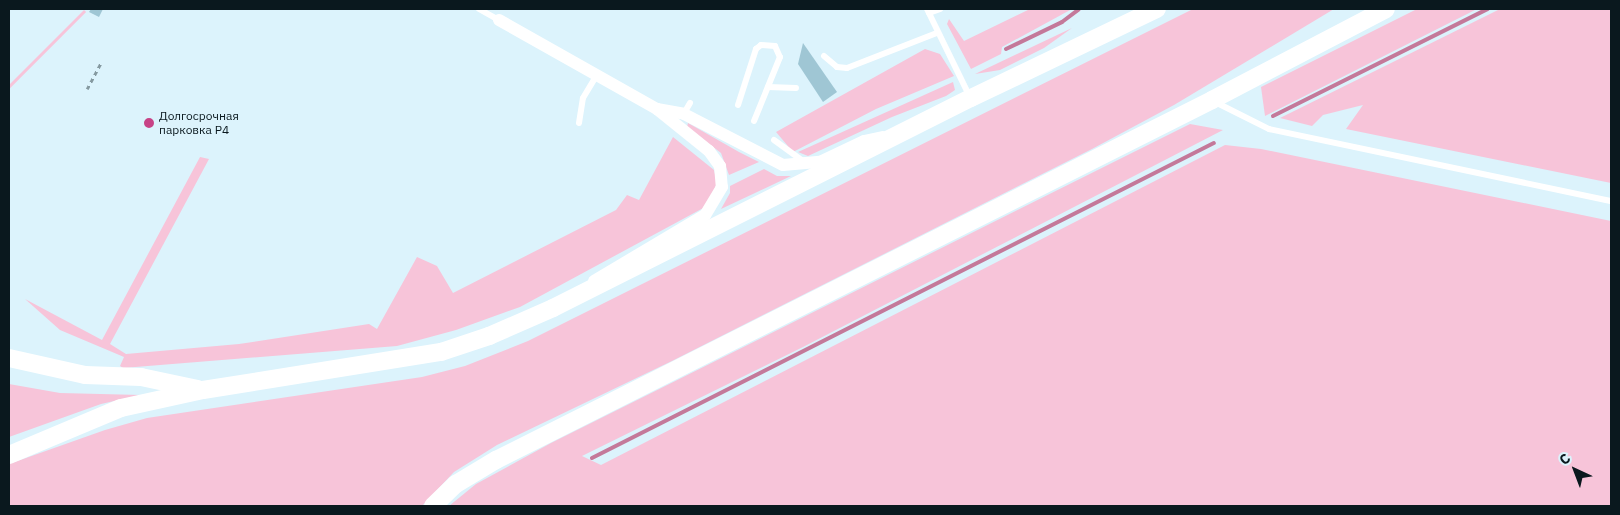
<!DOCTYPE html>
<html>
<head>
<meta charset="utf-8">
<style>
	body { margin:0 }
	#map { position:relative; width:1620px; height:515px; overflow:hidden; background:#dcf3fc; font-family:"IBM Plex Sans",sans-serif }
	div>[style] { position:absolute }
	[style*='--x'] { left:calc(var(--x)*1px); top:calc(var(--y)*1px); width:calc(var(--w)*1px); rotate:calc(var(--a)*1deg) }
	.green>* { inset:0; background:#f7c4d9; transform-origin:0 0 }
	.stream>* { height:4px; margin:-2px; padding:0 2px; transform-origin:2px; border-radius:2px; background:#c4799a }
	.building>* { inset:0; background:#9fc6d4 }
	.path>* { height:2.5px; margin-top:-1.25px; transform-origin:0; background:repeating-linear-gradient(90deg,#8599a0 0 4px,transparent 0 8px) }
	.lane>* { height:6px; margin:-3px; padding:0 3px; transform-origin:3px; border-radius:3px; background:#fff }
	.street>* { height:12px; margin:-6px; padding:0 6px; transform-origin:6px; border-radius:6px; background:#fff }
	.secondary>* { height:18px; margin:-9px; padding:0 9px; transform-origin:9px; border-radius:9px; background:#fff }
	.dots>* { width:14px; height:14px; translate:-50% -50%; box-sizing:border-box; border:2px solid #dcf3fc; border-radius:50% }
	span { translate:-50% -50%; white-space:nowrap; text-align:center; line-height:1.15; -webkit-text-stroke:4px #dcf3fc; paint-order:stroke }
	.poi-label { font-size:12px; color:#0a181e }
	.left { translate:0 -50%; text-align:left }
	.frame { position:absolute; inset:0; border:10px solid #0a181e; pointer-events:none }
	.north { position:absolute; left:1550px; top:445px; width:50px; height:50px; -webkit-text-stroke:4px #dcf3fc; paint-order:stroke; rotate:317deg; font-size:14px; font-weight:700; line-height:20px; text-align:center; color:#0a181e }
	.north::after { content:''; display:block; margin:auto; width:18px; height:22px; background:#0a181e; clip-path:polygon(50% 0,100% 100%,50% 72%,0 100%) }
</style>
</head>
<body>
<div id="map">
	<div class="green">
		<i style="clip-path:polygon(1030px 9px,1072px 9px,1002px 47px,1001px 54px,971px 69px,947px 24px,949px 19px,964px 41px)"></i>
		<i style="clip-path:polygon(1193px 9px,1334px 9px,1174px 105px,1092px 149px,672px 361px,497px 445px,454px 472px,422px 506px,9px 506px,9px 464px,105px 430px,147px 418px,422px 377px,465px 366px,528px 341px)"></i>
		<i style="clip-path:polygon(1417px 9px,1477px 9px,1265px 116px,1261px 87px)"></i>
		<i style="clip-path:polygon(1500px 9px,1611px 9px,1611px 183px,1346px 129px,1363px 105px,1323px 115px,1312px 126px,1280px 118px)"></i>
		<i style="left:84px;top:10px;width:3px;height:158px;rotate:45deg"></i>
		<i style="clip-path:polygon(1072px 28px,1044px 48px,1000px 70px,975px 74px)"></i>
		<i style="clip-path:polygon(925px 49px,940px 54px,954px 76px,876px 109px,793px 152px,776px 132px)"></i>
		<i style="clip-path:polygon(953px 82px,955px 90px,946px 96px,892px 117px,808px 156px,798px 152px)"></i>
		<i style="clip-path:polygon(688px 123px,739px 152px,759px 162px,729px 175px,721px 153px,687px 127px)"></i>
		<i style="clip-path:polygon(1190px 124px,1223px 130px,803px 347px,582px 456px,601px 465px,1225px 145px,1261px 149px,1611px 221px,1611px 506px,449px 506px,476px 484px,551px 443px)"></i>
		<i style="clip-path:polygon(673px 137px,714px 170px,717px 183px,707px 206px,520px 307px,456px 330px,397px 346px,123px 368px,120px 366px,124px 357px,60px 330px,25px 299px,102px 340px,200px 157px,209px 159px,110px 344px,126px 354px,239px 344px,369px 324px,377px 329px,417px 257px,437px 266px,453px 293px,616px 210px,627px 195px,639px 200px)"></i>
		<i style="clip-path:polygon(764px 169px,777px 176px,791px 176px,721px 209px,730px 193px,730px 186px)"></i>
		<i style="clip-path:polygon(9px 384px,60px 393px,141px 395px,101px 404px,9px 437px)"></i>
	</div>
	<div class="stream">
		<i style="--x:1006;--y:49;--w:62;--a:-25.7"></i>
		<i style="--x:1062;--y:22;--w:21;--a:-37"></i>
		<i style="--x:1273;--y:116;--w:240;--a:-26.5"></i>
		<i style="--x:592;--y:458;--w:697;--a:-26.86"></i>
	</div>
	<div class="building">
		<i style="clip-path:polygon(91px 9px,103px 9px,99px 17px,89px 12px)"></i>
		<i style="clip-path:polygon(803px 43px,837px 92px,823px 102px,798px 64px)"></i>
	</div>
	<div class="path">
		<i style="--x:87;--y:89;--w:30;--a:-62"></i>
	</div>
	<div class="lane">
		<i style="--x:479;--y:9;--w:23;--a:29"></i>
		<i style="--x:927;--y:9;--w:98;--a:64"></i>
		<i style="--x:929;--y:13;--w:12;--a:-20"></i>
		<i style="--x:824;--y:56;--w:17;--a:40"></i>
		<i style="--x:837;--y:67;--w:10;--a:6"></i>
		<i style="--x:847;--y:68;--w:97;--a:-21.3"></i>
		<i style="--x:768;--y:87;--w:28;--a:2"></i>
		<i style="--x:1215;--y:102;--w:60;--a:26.6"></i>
		<i style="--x:1269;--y:129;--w:349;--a:11.9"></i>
		<i style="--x:738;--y:105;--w:59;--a:-72.2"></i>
		<i style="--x:756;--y:49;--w:6;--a:-39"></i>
		<i style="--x:761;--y:45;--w:14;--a:4"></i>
		<i style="--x:775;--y:46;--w:12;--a:66"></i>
		<i style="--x:780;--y:57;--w:69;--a:112.1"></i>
		<i style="--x:683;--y:115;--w:14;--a:-60"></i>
		<i style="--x:579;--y:123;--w:25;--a:-81"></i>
		<i style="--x:583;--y:98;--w:27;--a:-59"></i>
		<i style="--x:774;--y:140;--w:37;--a:36"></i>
	</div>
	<div class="street">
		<i style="--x:499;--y:20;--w:181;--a:29.4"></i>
		<i style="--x:657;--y:109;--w:67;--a:38.9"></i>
		<i style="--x:709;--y:151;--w:19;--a:54"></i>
		<i style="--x:720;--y:166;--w:21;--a:85"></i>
		<i style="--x:722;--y:187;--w:33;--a:121"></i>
		<i style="--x:705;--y:215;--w:129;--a:149.3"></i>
		<i style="--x:657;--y:109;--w:27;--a:10"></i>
		<i style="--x:684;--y:114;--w:111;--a:27.3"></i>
		<i style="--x:783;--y:165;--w:37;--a:-5"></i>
		<i style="--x:820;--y:162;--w:49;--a:-25.5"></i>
		<i style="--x:864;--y:141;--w:19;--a:-12"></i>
	</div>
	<div class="secondary">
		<i style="--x:9;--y:358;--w:78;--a:12.6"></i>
		<i style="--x:85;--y:375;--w:56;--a:2"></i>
		<i style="--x:141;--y:377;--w:58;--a:11.9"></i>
		<i style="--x:9;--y:455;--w:121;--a:-22.8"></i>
		<i style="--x:121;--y:408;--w:84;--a:-12.4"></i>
		<i style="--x:203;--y:390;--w:241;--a:-9.1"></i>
		<i style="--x:441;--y:352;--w:51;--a:-18.4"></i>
		<i style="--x:489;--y:336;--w:70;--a:-23.6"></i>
		<i style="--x:553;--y:308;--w:468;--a:-26.7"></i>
		<i style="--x:971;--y:98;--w:206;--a:-25.6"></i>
		<i style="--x:433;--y:506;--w:32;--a:-44"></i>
		<i style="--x:456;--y:484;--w:47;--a:-31"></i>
		<i style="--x:496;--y:460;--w:801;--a:-26.69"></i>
		<i style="--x:1212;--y:100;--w:196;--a:-27.6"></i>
	</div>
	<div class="dots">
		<i style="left:149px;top:123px;background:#c74286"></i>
	</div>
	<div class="poi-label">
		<span class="left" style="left:159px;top:123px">Долгосрочная<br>парковка P4</span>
	</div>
	<div class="frame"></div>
	<div class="north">С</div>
</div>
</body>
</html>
